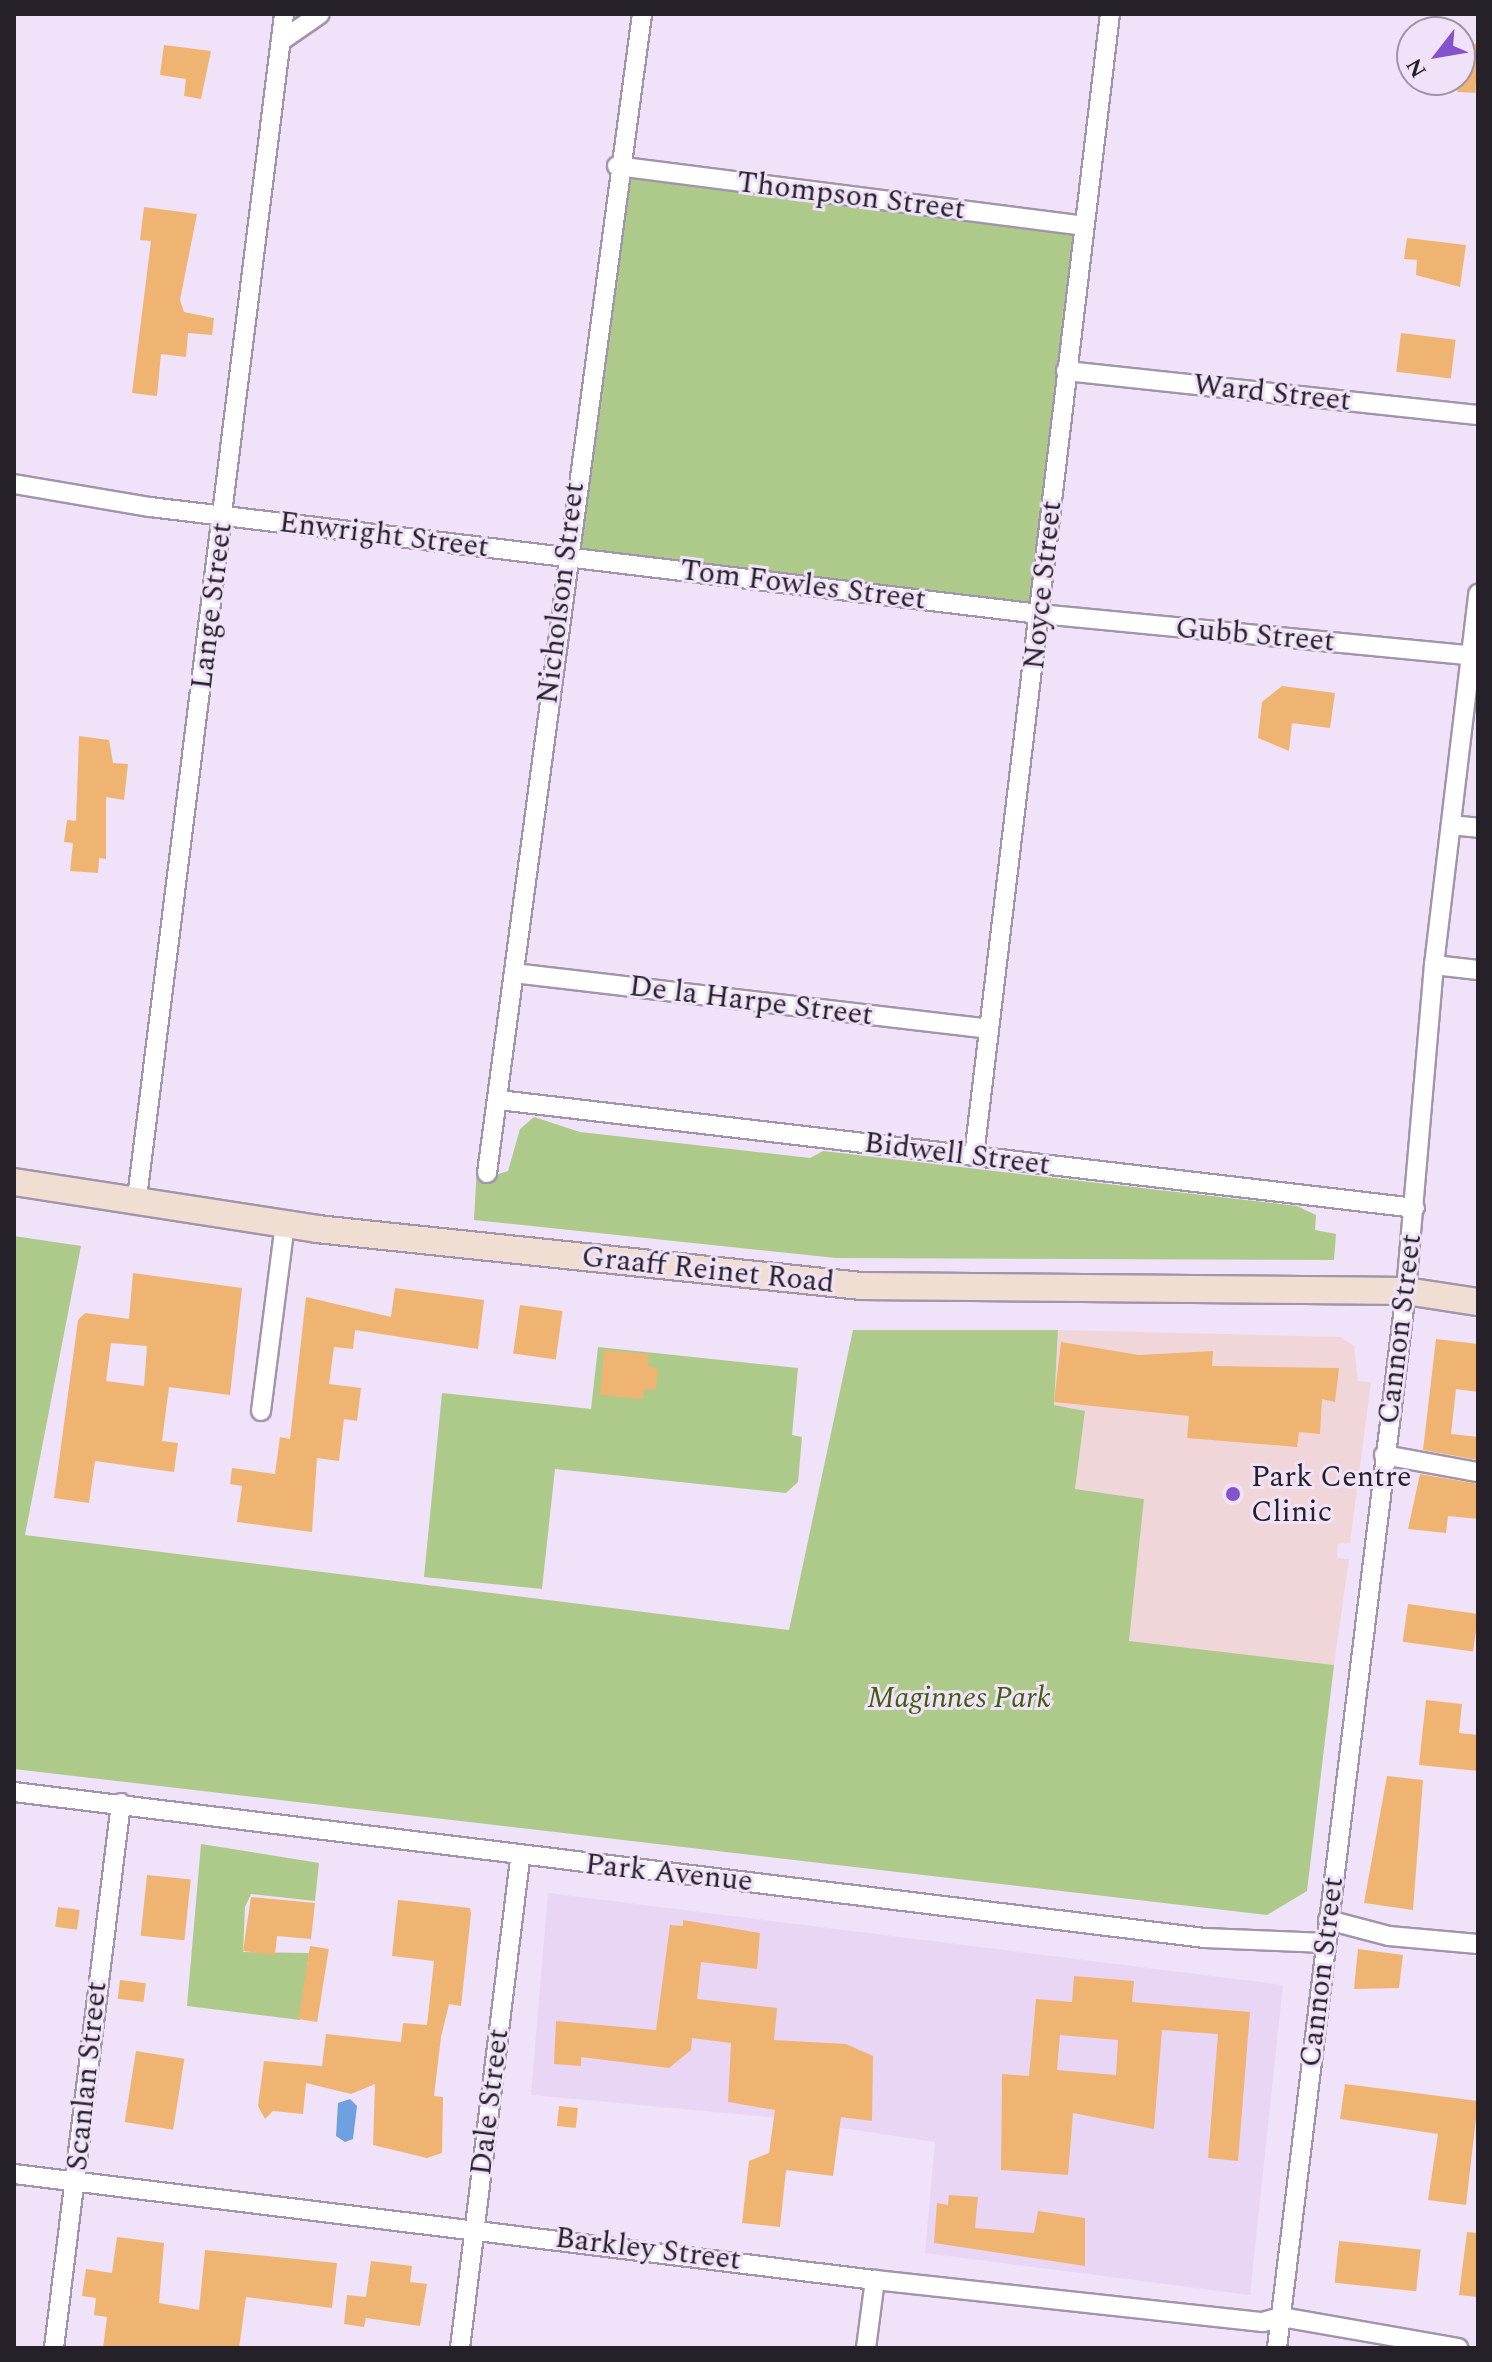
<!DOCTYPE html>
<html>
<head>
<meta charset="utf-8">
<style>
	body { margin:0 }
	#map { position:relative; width:1492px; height:2362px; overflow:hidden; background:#f0e2f9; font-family:Spectral,serif }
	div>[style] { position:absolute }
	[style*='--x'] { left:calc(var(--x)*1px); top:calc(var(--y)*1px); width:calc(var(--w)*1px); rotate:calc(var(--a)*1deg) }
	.built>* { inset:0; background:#e9d6f4 }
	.medical>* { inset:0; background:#f1d6d9 }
	.green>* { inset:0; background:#adca8a; transform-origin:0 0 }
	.water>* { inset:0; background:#6fa0e0 }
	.building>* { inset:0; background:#f0b472; transform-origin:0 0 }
	.roads { filter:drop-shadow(2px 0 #a294aa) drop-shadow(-2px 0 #a294aa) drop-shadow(0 2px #a294aa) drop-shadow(0 -2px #a294aa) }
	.street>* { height:18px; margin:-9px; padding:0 9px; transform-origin:9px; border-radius:9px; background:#fff }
	.secondary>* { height:26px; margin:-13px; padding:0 13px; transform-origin:13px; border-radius:13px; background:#f1ded2 }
	.dots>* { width:22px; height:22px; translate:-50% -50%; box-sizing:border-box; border:4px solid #f0e2f9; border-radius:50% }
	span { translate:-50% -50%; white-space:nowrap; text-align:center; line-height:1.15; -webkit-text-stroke:6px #f0e2f9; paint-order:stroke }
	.street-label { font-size:30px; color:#262129 }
	.poi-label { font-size:30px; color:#262129 }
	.left { translate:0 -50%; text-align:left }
	.park-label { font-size:30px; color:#405e0b; font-style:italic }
	.frame { position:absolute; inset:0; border:16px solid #262129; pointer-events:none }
	.north { position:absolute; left:1396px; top:16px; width:80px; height:80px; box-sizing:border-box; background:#f0e2f9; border:2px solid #9f95a6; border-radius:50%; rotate:239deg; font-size:22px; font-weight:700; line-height:32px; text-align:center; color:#262129 }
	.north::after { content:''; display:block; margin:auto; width:28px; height:36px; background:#8453cb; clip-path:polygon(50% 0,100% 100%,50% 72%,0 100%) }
</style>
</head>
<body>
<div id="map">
	<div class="built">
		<i style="clip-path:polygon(548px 1893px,1283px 1985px,1250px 2295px,925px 2253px,935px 2142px,769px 2117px,531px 2095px)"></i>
	</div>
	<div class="medical">
		<i style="clip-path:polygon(1058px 1330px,1340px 1337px,1354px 1346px,1358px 1381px,1371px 1382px,1350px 1543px,1338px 1544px,1337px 1558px,1349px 1559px,1334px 1665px,1129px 1642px,1144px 1499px,1075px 1489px,1085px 1412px,1054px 1406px)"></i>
	</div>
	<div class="green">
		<i style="left:617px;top:166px;width:471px;height:393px;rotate:7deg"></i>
		<i style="clip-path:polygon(534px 1117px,580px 1132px,810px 1158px,823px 1151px,1297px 1206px,1316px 1215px,1315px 1230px,1336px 1234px,1334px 1260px,836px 1258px,474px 1220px,477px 1165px,489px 1177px,508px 1171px,520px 1129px)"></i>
		<i style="clip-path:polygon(14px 1236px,81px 1246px,25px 1535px,789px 1630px,853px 1330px,1058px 1330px,1054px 1405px,1085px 1411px,1075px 1489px,1144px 1499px,1129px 1641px,1334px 1665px,1307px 1891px,1267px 1915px,14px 1769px)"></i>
		<i style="clip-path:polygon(598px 1347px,798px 1368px,792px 1435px,802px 1437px,798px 1482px,786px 1493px,555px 1469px,542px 1589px,424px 1577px,442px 1393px,591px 1409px)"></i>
		<i style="clip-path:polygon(201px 1844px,319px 1863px,315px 1901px,251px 1894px,245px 1907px,243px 1952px,309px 1953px,300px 2020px,187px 2006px)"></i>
	</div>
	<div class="water">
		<i style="clip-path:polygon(350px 2099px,357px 2106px,353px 2139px,345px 2142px,336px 2136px,338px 2103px)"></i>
	</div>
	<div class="building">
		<i style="left:1460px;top:43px;width:18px;height:49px;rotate:3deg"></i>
		<i style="clip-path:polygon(164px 45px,211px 51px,201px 99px,184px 96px,186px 79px,160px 75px)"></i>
		<i style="clip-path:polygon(144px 207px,197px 214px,180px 300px,184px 312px,214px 318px,212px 335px,188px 333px,186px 357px,161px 354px,157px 396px,132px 393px,151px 241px,140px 240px)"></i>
		<i style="clip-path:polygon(1407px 238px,1466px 245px,1460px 287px,1416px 275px,1417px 260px,1404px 259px)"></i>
		<i style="left:1401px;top:333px;width:55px;height:39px;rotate:7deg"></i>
		<i style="clip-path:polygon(1282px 686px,1335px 693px,1330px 728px,1292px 723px,1289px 751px,1258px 738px,1262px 702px)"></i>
		<i style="clip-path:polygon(79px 736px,109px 740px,113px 763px,128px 764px,124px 800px,106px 797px,106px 859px,99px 858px,98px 873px,70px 871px,73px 843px,64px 842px,67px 820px,76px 821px)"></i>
		<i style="clip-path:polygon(evenodd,133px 1273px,242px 1288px,230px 1395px,169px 1387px,162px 1441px,178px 1443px,174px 1472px,95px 1461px,89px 1503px,54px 1498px,78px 1320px,85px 1313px,129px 1319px,133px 1273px,111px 1343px,147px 1346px,144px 1386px,106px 1381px,111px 1343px)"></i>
		<i style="clip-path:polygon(395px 1288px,484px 1300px,478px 1349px,355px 1330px,353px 1349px,334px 1347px,329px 1384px,361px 1388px,357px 1421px,344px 1419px,339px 1461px,317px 1458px,312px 1532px,237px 1522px,242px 1486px,230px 1484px,232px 1468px,275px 1474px,280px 1437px,290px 1439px,306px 1297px,391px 1317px)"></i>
		<i style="left:520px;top:1305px;width:43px;height:49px;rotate:8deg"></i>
		<i style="clip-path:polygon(1436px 1339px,1478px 1344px,1478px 1392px,1456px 1389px,1451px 1434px,1478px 1437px,1478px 1460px,1423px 1450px)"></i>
		<i style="clip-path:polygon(1061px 1342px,1139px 1355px,1213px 1351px,1212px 1366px,1339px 1368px,1335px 1402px,1322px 1399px,1320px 1434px,1299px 1432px,1297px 1447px,1187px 1438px,1189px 1416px,1054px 1402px)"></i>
		<i style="clip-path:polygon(604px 1350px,649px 1354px,648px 1367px,658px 1368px,656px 1390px,644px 1389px,643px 1399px,600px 1395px)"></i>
		<i style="clip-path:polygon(1420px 1474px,1478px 1484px,1478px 1519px,1448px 1516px,1446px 1533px,1408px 1529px)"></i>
		<i style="left:1408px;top:1604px;width:71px;height:38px;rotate:8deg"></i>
		<i style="clip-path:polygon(1426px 1700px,1462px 1704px,1459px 1733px,1478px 1735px,1478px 1771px,1419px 1765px)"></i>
		<i style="clip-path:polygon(1387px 1776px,1423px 1780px,1413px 1910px,1364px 1903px)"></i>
		<i style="left:147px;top:1875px;width:44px;height:61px;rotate:6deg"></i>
		<i style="clip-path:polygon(251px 1897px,315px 1903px,311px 1939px,277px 1936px,275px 1955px,243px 1951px)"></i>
		<i style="clip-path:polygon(398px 1900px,470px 1908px,471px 1914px,461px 2006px,449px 2004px,441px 2037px,434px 2096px,443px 2097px,442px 2153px,427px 2158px,373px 2145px,375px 2084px,351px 2094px,306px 2083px,303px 2114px,273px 2111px,265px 2119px,258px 2106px,264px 2061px,322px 2066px,326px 2034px,401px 2042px,403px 2023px,427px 2025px,434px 1961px,392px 1956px)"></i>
		<i style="left:58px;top:1907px;width:22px;height:20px;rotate:8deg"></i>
		<i style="clip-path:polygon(683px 1920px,760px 1933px,757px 1969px,701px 1962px,697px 1999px,777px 2008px,774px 2040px,846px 2044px,873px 2056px,872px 2121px,841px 2117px,833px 2176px,786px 2170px,780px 2227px,742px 2223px,749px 2161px,769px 2153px,775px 2110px,728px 2102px,731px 2043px,692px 2038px,691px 2050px,669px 2068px,581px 2057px,581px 2066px,554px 2064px,556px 2021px,656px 2030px,670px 1925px,683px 1926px)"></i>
		<i style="left:310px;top:1946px;width:19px;height:74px;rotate:9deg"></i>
		<i style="clip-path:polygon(1358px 1949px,1403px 1955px,1399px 1988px,1354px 1989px)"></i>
		<i style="clip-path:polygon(evenodd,1074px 1976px,1134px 1981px,1132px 2002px,1250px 2012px,1238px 2161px,1208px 2158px,1218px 2034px,1162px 2030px,1154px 2129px,1073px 2113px,1068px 2175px,1001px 2170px,1002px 2074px,1029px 2076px,1036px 1999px,1072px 2002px,1074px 1976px,1060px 2035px,1118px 2040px,1116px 2075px,1057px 2070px,1060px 2035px)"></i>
		<i style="left:120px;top:1980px;width:26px;height:19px;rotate:7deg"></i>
		<i style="left:136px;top:2051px;width:49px;height:72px;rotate:9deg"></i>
		<i style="clip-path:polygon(1345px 2084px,1478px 2101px,1466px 2205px,1428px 2200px,1438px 2134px,1340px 2119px)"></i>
		<i style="left:559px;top:2106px;width:19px;height:20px;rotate:6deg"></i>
		<i style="clip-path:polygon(949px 2195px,978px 2197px,975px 2228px,1034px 2233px,1038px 2211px,1085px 2218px,1085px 2266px,934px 2243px,937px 2203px,948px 2205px)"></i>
		<i style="clip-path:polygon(1467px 2232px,1478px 2233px,1478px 2297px,1459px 2295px)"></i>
		<i style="clip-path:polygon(117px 2237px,164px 2243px,159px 2303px,199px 2310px,205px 2250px,337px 2263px,332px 2308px,246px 2297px,239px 2348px,103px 2348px,107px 2317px,94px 2315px,96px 2298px,82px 2296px,86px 2269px,112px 2273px)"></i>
		<i style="left:1339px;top:2241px;width:82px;height:42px;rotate:6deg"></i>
		<i style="clip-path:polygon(371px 2261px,412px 2266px,410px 2282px,427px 2284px,420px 2326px,366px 2318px,364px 2327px,344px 2324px,347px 2295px,366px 2297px)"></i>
	</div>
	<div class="roads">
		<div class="street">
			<i style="--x:281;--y:41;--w:47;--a:-34.7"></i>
			<i style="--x:617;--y:166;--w:471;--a:7.3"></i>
			<i style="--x:1066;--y:371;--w:414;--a:6.1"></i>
			<i style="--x:14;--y:484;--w:138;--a:9.6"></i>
			<i style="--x:150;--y:507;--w:896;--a:6.86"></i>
			<i style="--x:1040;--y:614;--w:440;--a:5.5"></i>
			<i style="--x:1451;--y:825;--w:27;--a:6"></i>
			<i style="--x:1434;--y:965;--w:44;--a:6.5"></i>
			<i style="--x:514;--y:973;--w:477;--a:6.7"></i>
			<i style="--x:499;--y:1100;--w:922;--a:6.72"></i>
			<i style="--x:974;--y:1156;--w:1150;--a:-83.21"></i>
			<i style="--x:487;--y:1173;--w:1169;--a:-82.38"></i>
			<i style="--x:137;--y:1198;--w:1193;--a:-82.92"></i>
			<i style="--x:261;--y:1411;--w:189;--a:-82.7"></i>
			<i style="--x:1384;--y:1455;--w:96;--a:10.3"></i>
			<i style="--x:14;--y:1792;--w:1200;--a:6.99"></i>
			<i style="--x:1205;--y:1938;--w:121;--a:2.4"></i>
			<i style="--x:1328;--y:1920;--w:63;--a:14.7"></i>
			<i style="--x:1389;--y:1936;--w:89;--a:5.1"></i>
			<i style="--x:14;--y:2174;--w:868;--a:7.02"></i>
			<i style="--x:875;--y:2280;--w:390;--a:6.2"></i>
			<i style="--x:1263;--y:2322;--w:19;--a:-16"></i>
			<i style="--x:1281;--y:2317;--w:180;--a:9.9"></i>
			<i style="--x:54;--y:2348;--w:549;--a:-82.99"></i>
			<i style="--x:460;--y:2348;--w:496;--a:-83"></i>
			<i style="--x:866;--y:2348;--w:69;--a:-82.5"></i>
			<i style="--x:1277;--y:2348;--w:1065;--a:-83.04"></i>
			<i style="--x:1406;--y:1291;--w:327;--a:-85.1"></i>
			<i style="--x:1434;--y:965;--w:374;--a:-83.2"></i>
		</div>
		<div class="secondary">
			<i style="--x:14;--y:1182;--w:307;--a:8.8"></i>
			<i style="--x:317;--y:1229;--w:547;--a:5.98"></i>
			<i style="--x:861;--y:1286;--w:545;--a:0.53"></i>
			<i style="--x:1406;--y:1291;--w:73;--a:8.7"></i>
		</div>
	</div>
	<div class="dots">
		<i style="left:1233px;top:1494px;background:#8453cb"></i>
	</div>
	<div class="street-label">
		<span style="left:851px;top:196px;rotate:7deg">Thompson Street</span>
		<span style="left:1272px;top:393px;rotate:6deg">Ward Street</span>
		<span style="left:384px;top:535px;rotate:7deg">Enwright Street</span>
		<span style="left:803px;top:585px;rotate:7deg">Tom Fowles Street</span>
		<span style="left:1043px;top:585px;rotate:-84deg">Noyce Street</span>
		<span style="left:561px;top:593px;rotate:-83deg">Nicholson Street</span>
		<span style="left:212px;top:606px;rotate:-83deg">Lange Street</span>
		<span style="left:1255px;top:635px;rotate:5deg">Gubb Street</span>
		<span style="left:751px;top:1001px;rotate:7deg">De la Harpe Street</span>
		<span style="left:957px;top:1154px;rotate:7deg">Bidwell Street</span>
		<span style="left:708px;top:1270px;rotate:6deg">Graaff Reinet Road</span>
		<span style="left:1400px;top:1329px;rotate:-83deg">Cannon Street</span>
		<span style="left:669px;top:1873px;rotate:6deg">Park Avenue</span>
		<span style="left:1322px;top:1972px;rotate:-83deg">Cannon Street</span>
		<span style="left:87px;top:2076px;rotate:-84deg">Scanlan Street</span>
		<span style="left:490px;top:2102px;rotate:-83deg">Dale Street</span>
		<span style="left:648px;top:2249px;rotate:7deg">Barkley Street</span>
	</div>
	<div class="poi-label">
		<span class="left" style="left:1251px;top:1494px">Park Centre<br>Clinic</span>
	</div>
	<div class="park-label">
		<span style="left:959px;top:1698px">Maginnes Park</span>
	</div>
	<div class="frame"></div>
	<div class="north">N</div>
</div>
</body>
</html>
